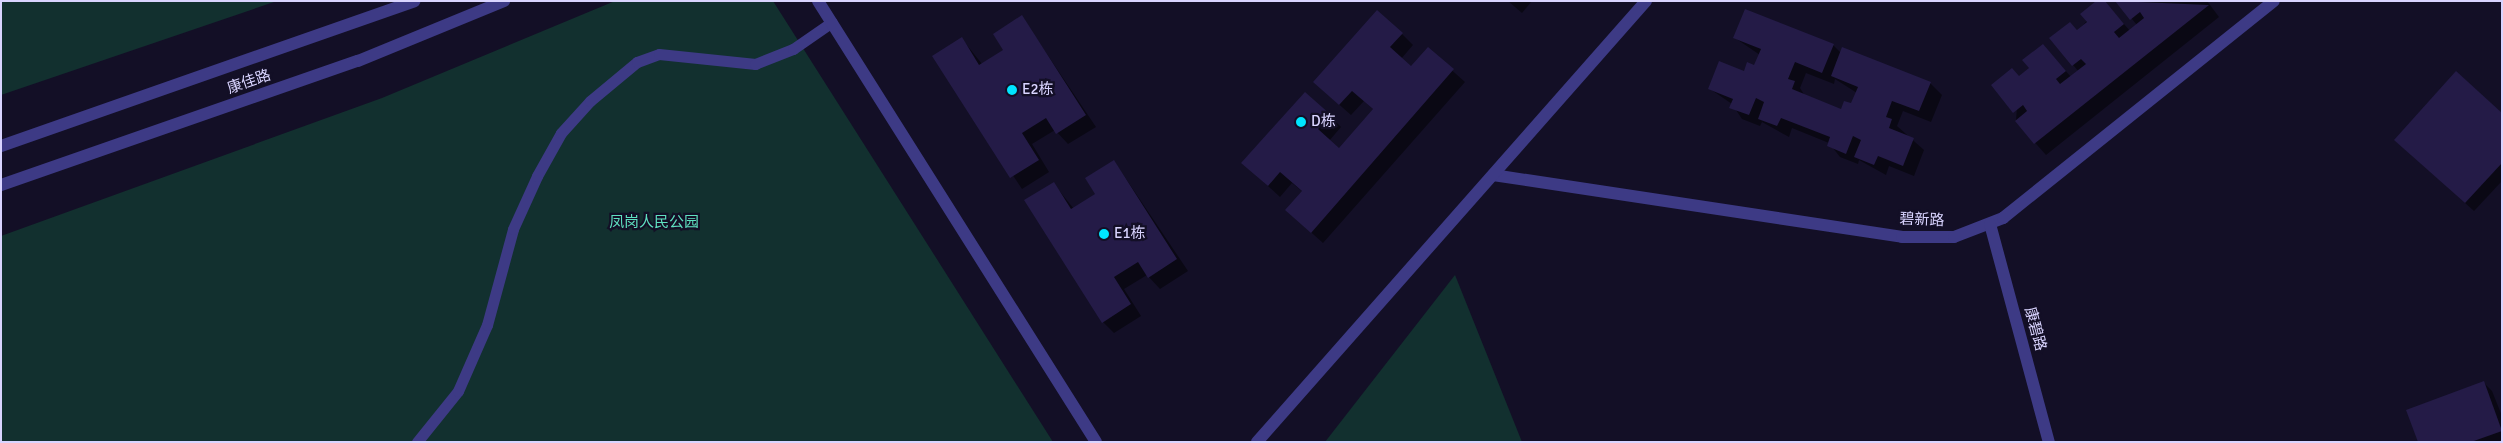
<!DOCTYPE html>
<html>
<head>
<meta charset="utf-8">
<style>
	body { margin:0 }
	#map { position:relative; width:2503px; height:443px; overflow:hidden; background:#130f26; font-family:Signika,"Noto Sans SC",sans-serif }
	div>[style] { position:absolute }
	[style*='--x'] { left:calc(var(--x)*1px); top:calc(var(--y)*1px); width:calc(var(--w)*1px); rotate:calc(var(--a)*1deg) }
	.green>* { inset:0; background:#12302f }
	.shadow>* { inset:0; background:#0007 }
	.building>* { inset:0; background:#241b47 }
	.service>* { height:11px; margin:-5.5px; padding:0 5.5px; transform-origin:5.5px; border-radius:5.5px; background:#3d3a85 }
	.minor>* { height:12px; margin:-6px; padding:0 6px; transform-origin:6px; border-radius:6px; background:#3d3a85 }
	.tertiary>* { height:12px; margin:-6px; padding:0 6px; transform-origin:6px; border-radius:6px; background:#3d3a85 }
	.dots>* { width:14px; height:14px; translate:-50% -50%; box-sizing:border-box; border:2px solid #130f26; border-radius:50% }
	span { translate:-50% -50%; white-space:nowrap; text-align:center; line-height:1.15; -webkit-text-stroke:4.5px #130f26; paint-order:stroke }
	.street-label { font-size:15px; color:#d9d4ff }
	.poi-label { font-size:15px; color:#d9d4ff }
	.left { translate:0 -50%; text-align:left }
	.park-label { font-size:15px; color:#5fe0c0 }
	.frame { position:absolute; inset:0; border:2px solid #d9d4ff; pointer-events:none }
</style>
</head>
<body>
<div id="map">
	<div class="green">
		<i style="clip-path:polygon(1px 1px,277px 1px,1px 95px)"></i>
		<i style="clip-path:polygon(615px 1px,773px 1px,1053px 442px,1px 442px,1px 236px,382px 98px)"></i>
		<i style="clip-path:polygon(1455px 275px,1522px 442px,1325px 442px)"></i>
	</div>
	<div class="shadow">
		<i style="clip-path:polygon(1508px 1px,1532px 1px,1522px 13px)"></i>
		<i style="clip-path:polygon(2104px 1px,2130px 31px,2137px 25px,2117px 1px,2207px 1px,2219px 17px,2046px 155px,2016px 121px,2019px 77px,2030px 69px,2043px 45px,2071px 77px,2079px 72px,2051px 39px,2070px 23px,2078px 31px)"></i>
		<i style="clip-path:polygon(1022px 17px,1096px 127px,1068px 144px,1055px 130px,1032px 144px,1049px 172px,1022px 189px,934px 56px,962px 39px,982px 64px,1005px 50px)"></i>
		<i style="clip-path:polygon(1402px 34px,1413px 45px,1401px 59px,1412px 68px,1428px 49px,1465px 82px,1323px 243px,1286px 210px,1303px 192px,1292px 183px,1280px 197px,1243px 163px,1330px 116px,1341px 127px,1329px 141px,1339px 149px,1374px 110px,1364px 101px,1351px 115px,1326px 93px)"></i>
		<i style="clip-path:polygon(evenodd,1735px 38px,1833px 45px,1841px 53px,1930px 83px,1942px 95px,1931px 122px,1903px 111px,1897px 126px,1924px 150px,1914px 176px,1889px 166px,1886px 175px,1859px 160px,1858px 164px,1840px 157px,1829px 143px,1792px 128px,1789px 137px,1762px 122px,1760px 126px,1742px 119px,1732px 104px,1710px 89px,1755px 67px,1760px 55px,1735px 38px,1806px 73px,1834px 84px,1835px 79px,1857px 93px,1852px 105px,1842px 111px,1805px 96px,1800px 88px,1806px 73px)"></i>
		<i style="clip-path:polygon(2502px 114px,2502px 181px,2474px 211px,2404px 148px)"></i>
		<i style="clip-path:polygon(1114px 161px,1188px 271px,1160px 289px,1147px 275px,1124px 289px,1141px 316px,1114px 333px,1103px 322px,1053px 183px,1074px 209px,1096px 194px)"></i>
		<i style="clip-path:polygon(2484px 383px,2492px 391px,2502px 416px,2502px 442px,2419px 442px)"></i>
	</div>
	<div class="building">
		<i style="clip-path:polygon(2096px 1px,2105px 1px,2124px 24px,2114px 32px,2119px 38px,2144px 18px,2140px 12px,2130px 20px,2115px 1px,2209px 5px,2034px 144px,2015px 121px,2027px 111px,2023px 105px,2013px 113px,1991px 85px,2012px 68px,2019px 76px,2029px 68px,2022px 60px,2043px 44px,2066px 71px,2056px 79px,2060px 84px,2086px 64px,2081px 59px,2072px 66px,2049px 38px,2070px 22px,2077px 30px,2087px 22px,2080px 14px)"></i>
		<i style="clip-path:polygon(1745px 9px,1834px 44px,1822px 73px,1795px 62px,1788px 79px,1795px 81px,1792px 89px,1841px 109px,1844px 101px,1851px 103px,1858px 87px,1831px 76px,1842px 47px,1931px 82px,1919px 111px,1892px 101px,1886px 117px,1892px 119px,1889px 128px,1914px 138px,1903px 166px,1878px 156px,1874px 165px,1854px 157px,1861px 140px,1853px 136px,1846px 154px,1827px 146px,1830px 137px,1781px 118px,1777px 126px,1758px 119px,1764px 102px,1756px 98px,1749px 115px,1729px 108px,1733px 99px,1708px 89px,1719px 61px,1744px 71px,1747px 62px,1754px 65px,1761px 49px,1733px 38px)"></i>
		<i style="clip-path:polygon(1377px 10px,1403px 33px,1390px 47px,1411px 66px,1428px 47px,1454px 69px,1311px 233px,1285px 210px,1302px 191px,1280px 172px,1268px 186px,1241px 163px,1305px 92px,1331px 115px,1318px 129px,1339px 148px,1373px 109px,1352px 91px,1339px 105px,1313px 82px)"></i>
		<i style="clip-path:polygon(1022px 15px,1086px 115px,1056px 134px,1046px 118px,1022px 133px,1039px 160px,1010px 178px,932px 56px,962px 37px,979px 65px,1003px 50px,993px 34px)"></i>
		<i style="clip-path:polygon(2456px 71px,2502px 113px,2502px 163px,2465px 203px,2394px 140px)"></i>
		<i style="clip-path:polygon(1114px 160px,1177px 259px,1148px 278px,1138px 262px,1114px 277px,1131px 304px,1102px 323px,1024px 200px,1054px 182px,1071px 209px,1095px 194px,1085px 178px)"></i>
		<i style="clip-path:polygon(2484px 381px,2502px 431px,2471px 442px,2418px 442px,2406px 410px)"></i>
	</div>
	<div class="service">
		<i style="--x:417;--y:442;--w:65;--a:-51.2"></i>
		<i style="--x:458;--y:391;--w:72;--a:-66.3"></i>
		<i style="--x:487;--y:325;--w:99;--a:-74.8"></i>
		<i style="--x:513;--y:229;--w:58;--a:-65.6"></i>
		<i style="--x:537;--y:176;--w:49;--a:-60.8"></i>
		<i style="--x:561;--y:133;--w:43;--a:-47.8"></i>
		<i style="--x:590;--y:101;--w:61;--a:-39.7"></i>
		<i style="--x:637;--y:62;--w:23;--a:-20"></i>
		<i style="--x:659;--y:54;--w:97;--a:5.9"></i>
		<i style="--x:755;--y:64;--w:41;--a:-21.5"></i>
		<i style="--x:793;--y:49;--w:47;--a:-34.7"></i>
	</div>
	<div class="minor">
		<i style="--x:818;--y:1;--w:521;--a:57.77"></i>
		<i style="--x:1493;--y:175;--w:414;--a:8.6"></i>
		<i style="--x:1902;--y:237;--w:52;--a:0"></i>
		<i style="--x:1954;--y:237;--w:53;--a:-21.2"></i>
		<i style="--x:2003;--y:218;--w:347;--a:-38.7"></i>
		<i style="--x:1990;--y:224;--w:226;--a:74.9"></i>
		<i style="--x:1257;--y:442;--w:588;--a:-48.58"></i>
	</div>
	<div class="tertiary">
		<i style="--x:1;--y:146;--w:438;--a:-19.3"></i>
		<i style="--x:1;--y:185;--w:378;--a:-19.2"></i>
		<i style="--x:358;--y:61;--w:158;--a:-22.3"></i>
	</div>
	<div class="dots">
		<i style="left:1012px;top:90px;background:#00e5ff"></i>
		<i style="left:1301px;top:122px;background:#00e5ff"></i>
		<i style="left:1104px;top:234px;background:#00e5ff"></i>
	</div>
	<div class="street-label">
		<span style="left:249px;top:82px;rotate:-19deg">康佳路</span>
		<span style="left:1922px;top:220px;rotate:2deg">碧新路</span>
		<span style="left:2035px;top:329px;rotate:75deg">康碧路</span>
	</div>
	<div class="poi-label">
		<span class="left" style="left:1022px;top:90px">E2栋</span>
		<span class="left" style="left:1311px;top:122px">D栋</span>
		<span class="left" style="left:1114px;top:234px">E1栋</span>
	</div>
	<div class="park-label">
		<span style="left:654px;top:223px">凤岗人民公园</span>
	</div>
	<div class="frame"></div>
</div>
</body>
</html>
